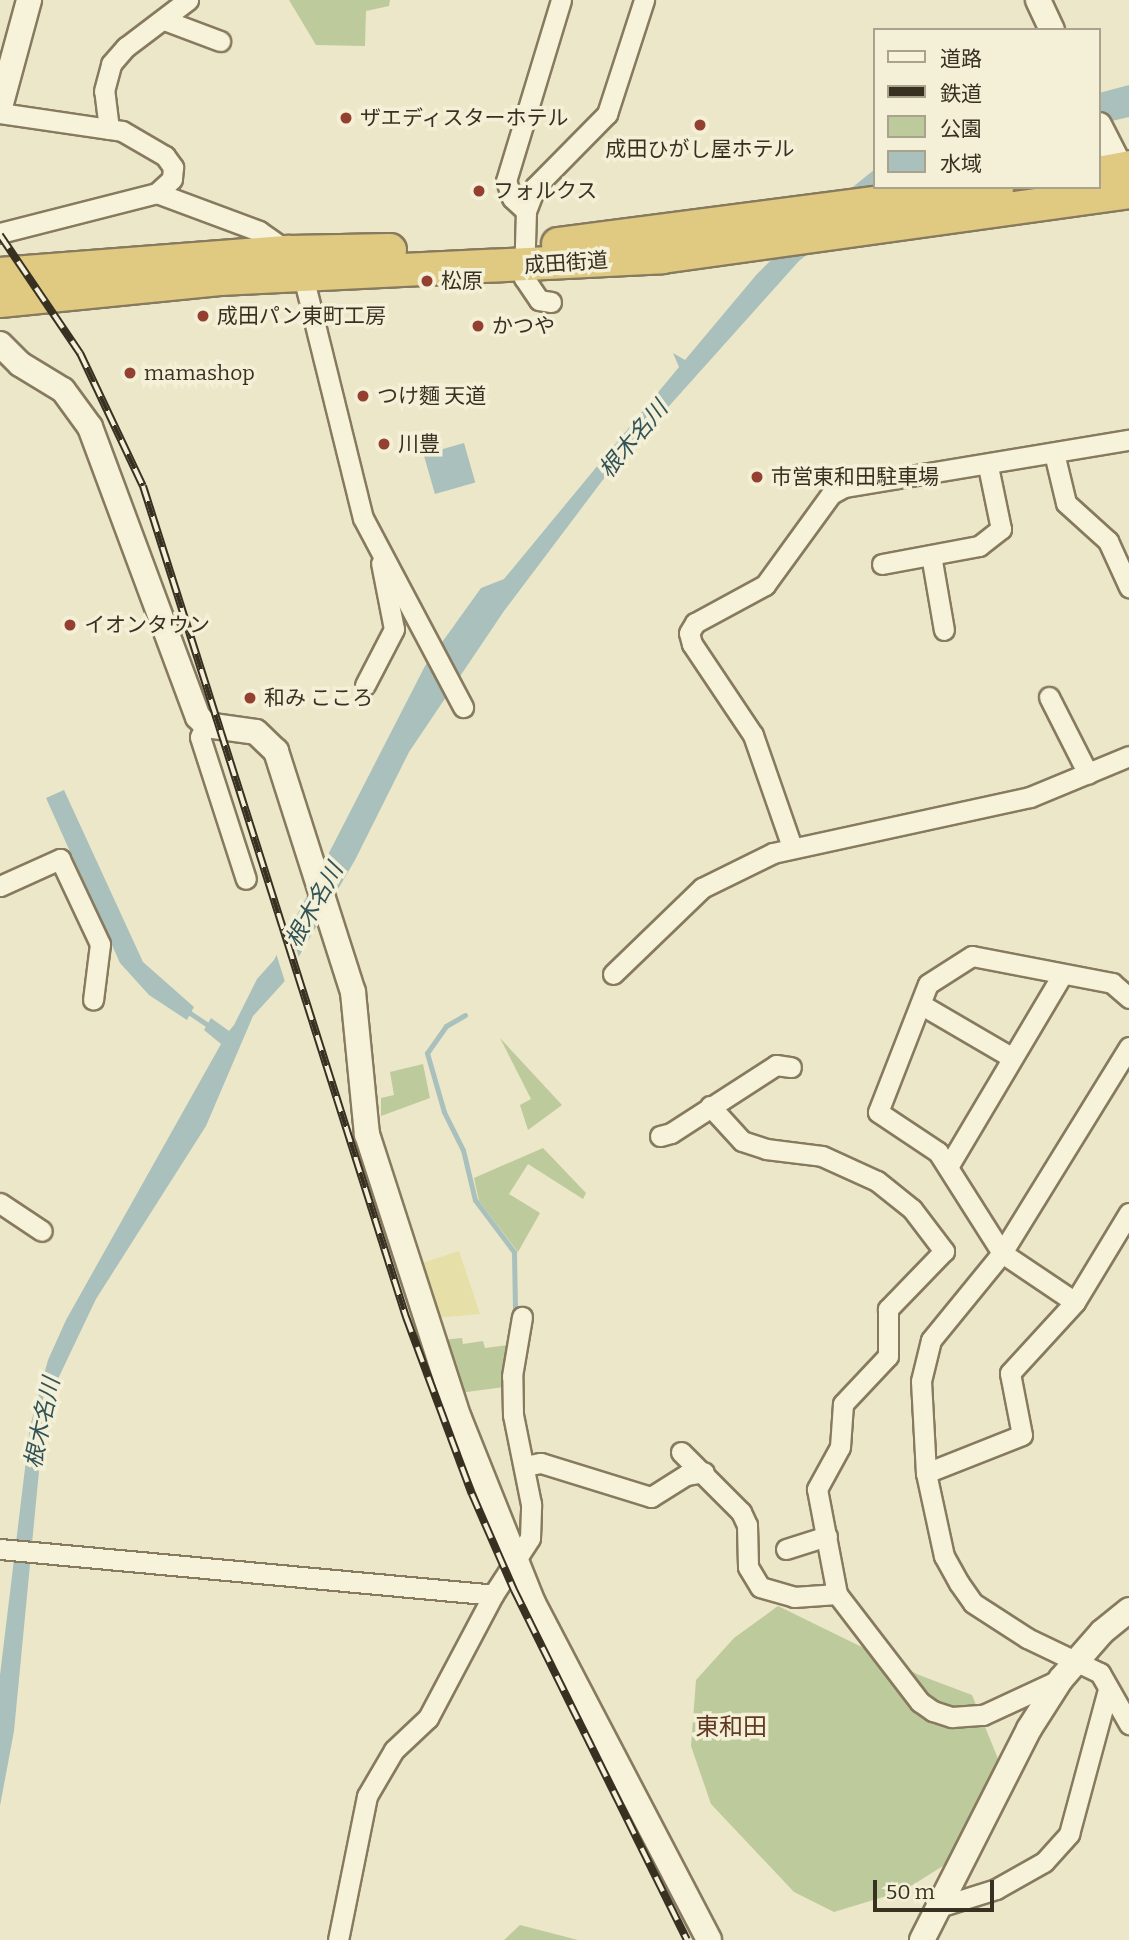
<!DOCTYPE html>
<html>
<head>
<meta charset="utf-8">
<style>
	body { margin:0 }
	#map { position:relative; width:1129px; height:1940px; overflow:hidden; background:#ece7c8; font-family:Bitter,"Noto Sans JP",serif }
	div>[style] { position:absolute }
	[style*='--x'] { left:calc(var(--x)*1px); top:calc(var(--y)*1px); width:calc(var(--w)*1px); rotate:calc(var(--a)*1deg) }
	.green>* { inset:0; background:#bdca9c }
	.sand>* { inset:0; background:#e6dfa7 }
	.water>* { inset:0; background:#a9c0bd; transform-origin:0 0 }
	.pier>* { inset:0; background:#ece7c8 }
	.stream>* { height:5px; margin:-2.5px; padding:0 2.5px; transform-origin:2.5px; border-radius:2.5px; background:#a9c0bd }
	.roads { filter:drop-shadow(2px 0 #877a5e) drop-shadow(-2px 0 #877a5e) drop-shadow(0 2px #877a5e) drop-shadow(0 -2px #877a5e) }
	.minor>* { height:19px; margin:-9.5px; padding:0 9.5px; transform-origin:9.5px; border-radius:9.5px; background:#f7f3db }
	.tertiary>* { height:24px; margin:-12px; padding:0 12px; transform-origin:12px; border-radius:12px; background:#f7f3db }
	.trunk>* { height:32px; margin:-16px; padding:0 16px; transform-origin:16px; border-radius:16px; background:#e0ca81 }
	.rail>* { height:8px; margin-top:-4px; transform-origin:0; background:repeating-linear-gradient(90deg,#f4f0d7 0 16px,#383021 0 32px); box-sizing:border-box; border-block:2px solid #383021 }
	.dots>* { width:19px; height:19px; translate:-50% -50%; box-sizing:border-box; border:4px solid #f4f0d7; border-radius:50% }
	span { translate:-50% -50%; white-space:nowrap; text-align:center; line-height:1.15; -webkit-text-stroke:7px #f4f0d7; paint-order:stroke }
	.poi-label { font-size:21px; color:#383021 }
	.left { translate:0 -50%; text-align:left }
	.street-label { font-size:21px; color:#383021 }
	.water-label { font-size:23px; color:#315357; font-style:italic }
	.quarter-label { font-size:24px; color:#623a23 }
	.legend { position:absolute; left:873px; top:28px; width:228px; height:161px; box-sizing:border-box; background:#f4f0d7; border:2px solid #a9a38e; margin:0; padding:9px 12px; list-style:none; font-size:21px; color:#383021 }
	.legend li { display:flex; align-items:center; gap:14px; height:35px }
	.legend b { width:35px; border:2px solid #a9a38e }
	.scale { position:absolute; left:873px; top:1880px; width:121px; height:32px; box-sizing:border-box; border:4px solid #383021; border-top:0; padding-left:9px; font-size:21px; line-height:24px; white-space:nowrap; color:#383021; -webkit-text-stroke:5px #f4f0d7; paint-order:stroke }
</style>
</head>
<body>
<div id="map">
	<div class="green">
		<i style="clip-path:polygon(289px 0,390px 0,389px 6px,366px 11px,365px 46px,316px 45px)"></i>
		<i style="clip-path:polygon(500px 1038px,562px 1105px,528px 1130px,520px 1105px,531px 1099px)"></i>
		<i style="clip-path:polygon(423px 1064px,430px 1098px,381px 1116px,381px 1098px,394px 1095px,390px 1072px)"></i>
		<i style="clip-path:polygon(543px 1148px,586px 1193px,583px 1199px,528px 1164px,509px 1194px,540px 1213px,518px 1252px,479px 1201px,474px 1178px)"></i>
		<i style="clip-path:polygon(462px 1338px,463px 1344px,483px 1341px,485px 1348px,508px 1345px,504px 1387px,459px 1393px,442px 1340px)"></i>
		<i style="clip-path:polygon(778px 1606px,919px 1675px,972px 1695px,1010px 1788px,954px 1859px,903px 1891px,834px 1912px,794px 1892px,711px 1804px,691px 1746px,696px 1680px,734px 1638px)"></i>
		<i style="clip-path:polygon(520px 1925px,578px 1940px,504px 1940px)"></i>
	</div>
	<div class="sand">
		<i style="clip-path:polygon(459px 1251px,480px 1314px,435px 1318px,416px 1265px)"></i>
	</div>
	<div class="water">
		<i style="clip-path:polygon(1129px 85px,1129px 117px,1099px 124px,1099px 93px)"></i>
		<i style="clip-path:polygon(875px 169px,875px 187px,844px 225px,799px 261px,602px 481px,504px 611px,409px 752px,355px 860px,284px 982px,253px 1016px,206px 1126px,96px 1299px,56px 1383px,39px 1471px,14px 1731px,0 1806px,0 1675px,30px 1427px,48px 1360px,66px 1320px,221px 1044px,204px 1030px,211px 1018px,229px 1031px,234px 1025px,257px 979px,274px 960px,425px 666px,481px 588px,504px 579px,679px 367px,673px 353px,685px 360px,757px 274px,811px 221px)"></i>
		<i style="left:464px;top:443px;width:41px;height:42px;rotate:74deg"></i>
		<i style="clip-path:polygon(64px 790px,143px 962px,194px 1007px,187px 1020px,149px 995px,120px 963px,46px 798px)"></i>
	</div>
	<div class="pier">
		<i style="clip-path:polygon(289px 924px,300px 961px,286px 985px,275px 950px)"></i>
	</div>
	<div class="stream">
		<i style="--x:187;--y:1011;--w:29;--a:34"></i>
		<i style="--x:465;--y:1015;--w:22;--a:150"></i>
		<i style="--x:446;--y:1026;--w:33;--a:125"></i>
		<i style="--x:427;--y:1053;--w:61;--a:73.9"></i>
		<i style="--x:444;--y:1112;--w:42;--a:63.4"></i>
		<i style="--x:463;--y:1150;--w:51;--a:76.5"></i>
		<i style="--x:475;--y:1200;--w:65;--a:53.1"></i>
		<i style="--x:514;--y:1252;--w:60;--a:89"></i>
	</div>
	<div class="roads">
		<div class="minor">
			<i style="--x:164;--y:20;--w:60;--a:20.6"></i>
			<i style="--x:0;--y:113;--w:123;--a:8.4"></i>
			<i style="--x:122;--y:131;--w:50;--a:30.2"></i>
			<i style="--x:165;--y:156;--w:14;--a:54"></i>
			<i style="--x:173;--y:167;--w:12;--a:95"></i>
			<i style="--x:172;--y:179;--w:21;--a:137"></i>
			<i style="--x:157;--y:193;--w:162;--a:165.7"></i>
			<i style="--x:109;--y:129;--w:38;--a:-97"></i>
			<i style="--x:104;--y:91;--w:28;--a:-75"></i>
			<i style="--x:111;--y:64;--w:23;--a:-49"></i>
			<i style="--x:126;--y:47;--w:78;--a:-37.2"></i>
			<i style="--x:157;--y:193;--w:109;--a:20.4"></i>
			<i style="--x:259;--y:231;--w:37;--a:35"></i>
			<i style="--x:289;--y:252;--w:36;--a:63"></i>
			<i style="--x:305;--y:284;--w:241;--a:76.1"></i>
			<i style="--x:363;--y:518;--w:214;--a:62.1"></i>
			<i style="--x:526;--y:211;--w:19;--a:-137"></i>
			<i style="--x:512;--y:198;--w:18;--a:-109"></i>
			<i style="--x:506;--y:181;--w:189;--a:-73.1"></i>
			<i style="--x:551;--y:302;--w:12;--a:-171"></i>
			<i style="--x:539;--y:300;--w:27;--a:-124"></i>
			<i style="--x:524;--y:278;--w:67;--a:-88.3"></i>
			<i style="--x:526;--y:211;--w:26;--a:-69"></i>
			<i style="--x:535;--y:187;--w:103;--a:-45.4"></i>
			<i style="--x:607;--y:114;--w:120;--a:-72"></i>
			<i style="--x:1054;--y:453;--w:51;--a:76.5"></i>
			<i style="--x:1066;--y:503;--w:57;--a:42.1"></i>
			<i style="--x:1108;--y:541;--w:51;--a:65.5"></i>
			<i style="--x:931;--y:555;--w:76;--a:80.2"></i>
			<i style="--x:882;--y:564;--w:99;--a:-10.5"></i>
			<i style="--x:979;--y:546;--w:28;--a:-38"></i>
			<i style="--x:1001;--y:529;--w:64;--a:-101.7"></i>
			<i style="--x:365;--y:685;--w:63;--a:-62.6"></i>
			<i style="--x:394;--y:629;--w:67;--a:-101.1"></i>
			<i style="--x:1049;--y:697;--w:86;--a:63.1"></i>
			<i style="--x:206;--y:725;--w:13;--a:117"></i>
			<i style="--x:200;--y:737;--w:149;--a:72.1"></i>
			<i style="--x:792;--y:847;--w:119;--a:-109.2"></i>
			<i style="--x:753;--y:735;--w:110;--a:-123.8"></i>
			<i style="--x:692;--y:644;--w:11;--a:-105"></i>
			<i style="--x:689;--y:633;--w:12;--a:-59"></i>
			<i style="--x:695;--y:623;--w:80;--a:-28.5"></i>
			<i style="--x:765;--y:585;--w:112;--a:-54"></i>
			<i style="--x:831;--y:494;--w:15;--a:-28"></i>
			<i style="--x:844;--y:487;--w:289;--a:-9.4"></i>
			<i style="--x:0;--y:886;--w:66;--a:-24.2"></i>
			<i style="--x:60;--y:859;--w:94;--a:64.8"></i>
			<i style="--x:100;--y:944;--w:56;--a:97.1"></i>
			<i style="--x:613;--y:974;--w:124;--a:-44"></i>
			<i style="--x:702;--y:888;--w:79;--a:-26.2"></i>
			<i style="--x:773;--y:853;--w:263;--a:-12.3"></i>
			<i style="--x:1030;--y:797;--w:107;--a:-22.5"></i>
			<i style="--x:922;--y:1005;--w:103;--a:30.3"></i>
			<i style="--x:1129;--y:1047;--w:242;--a:121.7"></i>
			<i style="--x:1002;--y:1253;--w:112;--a:129.2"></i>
			<i style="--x:931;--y:1340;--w:42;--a:103.7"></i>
			<i style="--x:921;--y:1381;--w:92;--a:86.9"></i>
			<i style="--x:926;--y:1473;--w:85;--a:77.8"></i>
			<i style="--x:944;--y:1556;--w:31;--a:61"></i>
			<i style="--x:959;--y:1583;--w:24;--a:55"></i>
			<i style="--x:973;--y:1603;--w:64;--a:32.9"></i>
			<i style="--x:1027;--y:1638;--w:81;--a:25.6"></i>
			<i style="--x:1100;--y:1673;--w:59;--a:60.4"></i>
			<i style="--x:710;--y:1106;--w:47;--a:47.6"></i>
			<i style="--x:742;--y:1141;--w:25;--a:18"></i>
			<i style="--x:766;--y:1149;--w:56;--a:7.1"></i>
			<i style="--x:822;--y:1156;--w:60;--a:24.4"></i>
			<i style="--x:877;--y:1181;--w:45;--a:38.7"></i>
			<i style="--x:912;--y:1209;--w:53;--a:52.7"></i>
			<i style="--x:944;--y:1251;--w:81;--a:134"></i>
			<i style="--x:888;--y:1309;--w:47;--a:90"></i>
			<i style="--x:888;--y:1356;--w:66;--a:133.2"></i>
			<i style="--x:843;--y:1404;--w:43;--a:94"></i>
			<i style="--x:840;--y:1447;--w:48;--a:118.7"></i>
			<i style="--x:817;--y:1489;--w:107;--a:79.2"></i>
			<i style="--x:837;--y:1594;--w:136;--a:52.5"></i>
			<i style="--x:920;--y:1702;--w:16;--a:35"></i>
			<i style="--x:933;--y:1711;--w:20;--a:18"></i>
			<i style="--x:952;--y:1717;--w:31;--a:-4"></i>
			<i style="--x:983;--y:1715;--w:86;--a:-24.8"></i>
			<i style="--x:660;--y:1136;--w:11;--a:-15"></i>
			<i style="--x:671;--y:1133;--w:125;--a:-32.9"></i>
			<i style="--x:776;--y:1065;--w:15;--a:8"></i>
			<i style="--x:948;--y:1167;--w:223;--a:-59.3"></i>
			<i style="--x:0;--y:1203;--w:50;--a:33.7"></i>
			<i style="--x:1075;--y:1302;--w:88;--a:-146.1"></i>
			<i style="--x:1002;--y:1253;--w:120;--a:-122.4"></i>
			<i style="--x:938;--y:1152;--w:72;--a:-146.3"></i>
			<i style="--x:878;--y:1112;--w:137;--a:-68.7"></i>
			<i style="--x:928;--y:984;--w:52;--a:-32.5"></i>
			<i style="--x:972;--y:956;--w:143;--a:10.9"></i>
			<i style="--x:1112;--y:983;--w:23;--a:41"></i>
			<i style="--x:681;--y:1452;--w:85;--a:45"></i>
			<i style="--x:741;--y:1512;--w:14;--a:65"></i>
			<i style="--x:747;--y:1525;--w:42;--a:88.6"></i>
			<i style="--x:748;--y:1567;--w:23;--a:59"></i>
			<i style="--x:760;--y:1587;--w:35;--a:16"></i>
			<i style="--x:794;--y:1597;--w:43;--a:-4"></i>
			<i style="--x:525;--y:1466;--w:16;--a:-11"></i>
			<i style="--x:541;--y:1463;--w:115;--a:17.2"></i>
			<i style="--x:651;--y:1497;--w:41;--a:-32.2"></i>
			<i style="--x:686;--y:1475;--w:18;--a:-9"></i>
			<i style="--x:926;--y:1473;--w:103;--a:-21.6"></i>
			<i style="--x:1022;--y:1435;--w:63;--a:-101"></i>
			<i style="--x:1010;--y:1373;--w:96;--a:-47.5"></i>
			<i style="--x:1075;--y:1302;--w:104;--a:-58.8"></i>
			<i style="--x:0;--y:1549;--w:495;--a:5.3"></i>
			<i style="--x:786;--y:1549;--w:43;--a:-17.6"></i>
			<i style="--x:939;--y:1907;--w:60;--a:-17.5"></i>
			<i style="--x:996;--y:1889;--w:55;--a:-29.4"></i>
			<i style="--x:1044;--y:1862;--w:38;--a:-48"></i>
			<i style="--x:1069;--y:1834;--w:150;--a:-74.9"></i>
			<i style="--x:338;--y:1940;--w:147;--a:-78.6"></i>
			<i style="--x:367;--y:1796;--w:53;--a:-59.6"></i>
			<i style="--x:394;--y:1750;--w:47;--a:-43.3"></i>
			<i style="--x:428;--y:1718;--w:139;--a:-62.1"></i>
			<i style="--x:493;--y:1595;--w:68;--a:-57"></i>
			<i style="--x:530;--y:1538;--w:34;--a:-88"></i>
			<i style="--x:531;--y:1504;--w:91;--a:-101.4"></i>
			<i style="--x:513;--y:1415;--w:39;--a:-91"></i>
			<i style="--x:512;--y:1376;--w:60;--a:-80.4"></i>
		</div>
		<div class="tertiary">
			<i style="--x:1038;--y:0;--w:33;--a:65"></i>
			<i style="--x:0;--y:107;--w:111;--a:-74.8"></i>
			<i style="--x:1099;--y:125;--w:66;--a:63"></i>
			<i style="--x:0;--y:344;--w:28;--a:45"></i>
			<i style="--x:20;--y:364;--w:50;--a:31.2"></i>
			<i style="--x:63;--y:390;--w:46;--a:53.9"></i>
			<i style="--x:90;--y:427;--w:309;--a:69.6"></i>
			<i style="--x:198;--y:717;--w:11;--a:45"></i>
			<i style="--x:206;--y:725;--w:50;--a:8"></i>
			<i style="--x:256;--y:732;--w:28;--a:44"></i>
			<i style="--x:276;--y:751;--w:253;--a:72.3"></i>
			<i style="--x:353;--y:992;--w:143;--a:84.4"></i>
			<i style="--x:367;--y:1134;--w:299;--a:72.1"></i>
			<i style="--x:459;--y:1418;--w:199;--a:68.2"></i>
			<i style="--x:533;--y:1603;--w:380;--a:62.4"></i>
			<i style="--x:922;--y:1940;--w:237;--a:-63.1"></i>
			<i style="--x:1029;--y:1729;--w:59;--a:-57.4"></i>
			<i style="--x:1061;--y:1679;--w:62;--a:-48.9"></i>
			<i style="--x:1102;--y:1632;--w:35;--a:-39"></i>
		</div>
		<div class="trunk">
			<i style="--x:1099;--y:173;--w:31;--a:-11"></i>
			<i style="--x:558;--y:244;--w:443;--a:-7.4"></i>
			<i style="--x:0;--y:274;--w:290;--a:-4.4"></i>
			<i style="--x:289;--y:252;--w:101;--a:-1.1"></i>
			<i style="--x:0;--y:301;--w:221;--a:-5.7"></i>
			<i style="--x:220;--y:279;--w:443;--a:-2.8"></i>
			<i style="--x:662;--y:257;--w:472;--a:-7.9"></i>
		</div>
	</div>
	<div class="rail">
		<i style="--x:0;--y:235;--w:143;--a:55.9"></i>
		<i style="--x:80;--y:353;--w:147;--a:64.7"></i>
		<i style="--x:143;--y:486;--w:872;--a:72.44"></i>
		<i style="--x:406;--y:1317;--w:189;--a:69.6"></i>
		<i style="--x:472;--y:1494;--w:105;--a:66.4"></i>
		<i style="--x:514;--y:1590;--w:390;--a:63.7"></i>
	</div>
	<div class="dots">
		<i style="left:346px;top:118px;background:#934031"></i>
		<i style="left:700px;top:125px;background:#934031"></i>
		<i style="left:479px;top:191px;background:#934031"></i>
		<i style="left:427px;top:281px;background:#934031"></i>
		<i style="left:203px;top:316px;background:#934031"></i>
		<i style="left:478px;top:326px;background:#934031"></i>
		<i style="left:130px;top:373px;background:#934031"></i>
		<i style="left:363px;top:396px;background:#934031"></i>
		<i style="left:384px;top:444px;background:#934031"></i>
		<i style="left:757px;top:477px;background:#934031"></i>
		<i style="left:70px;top:625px;background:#934031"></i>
		<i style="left:250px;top:698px;background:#934031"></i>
	</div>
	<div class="poi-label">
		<span class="left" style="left:360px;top:118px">ザエディスターホテル</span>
		<span style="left:700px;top:149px">成田ひがし屋ホテル</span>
		<span class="left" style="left:493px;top:191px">フォルクス</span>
		<span class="left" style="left:441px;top:281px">松原</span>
		<span class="left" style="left:217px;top:316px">成田パン東町工房</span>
		<span class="left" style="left:492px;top:326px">かつや</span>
		<span class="left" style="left:144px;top:373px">mamashop</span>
		<span class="left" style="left:377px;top:396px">つけ麵 天道</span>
		<span class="left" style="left:398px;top:444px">川豊</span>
		<span class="left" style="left:771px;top:477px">市営東和田駐車場</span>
		<span class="left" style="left:84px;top:625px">イオンタウン</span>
		<span class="left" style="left:264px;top:698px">和み こころ</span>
	</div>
	<div class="street-label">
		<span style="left:566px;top:263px;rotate:-4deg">成田街道</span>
	</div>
	<div class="water-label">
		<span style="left:633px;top:439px;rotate:-50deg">根木名川</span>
		<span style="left:314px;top:905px;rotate:-61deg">根木名川</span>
		<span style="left:42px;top:1423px;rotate:-78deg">根木名川</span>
	</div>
	<div class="quarter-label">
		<span style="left:731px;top:1728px">東和田</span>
	</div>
	<ul class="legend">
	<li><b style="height:9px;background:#f7f3db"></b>道路</li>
	<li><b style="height:9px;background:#383021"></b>鉄道</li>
	<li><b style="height:19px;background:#bdca9c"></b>公園</li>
	<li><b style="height:19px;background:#a9c0bd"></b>水域</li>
	</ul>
	<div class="scale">50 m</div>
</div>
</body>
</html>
